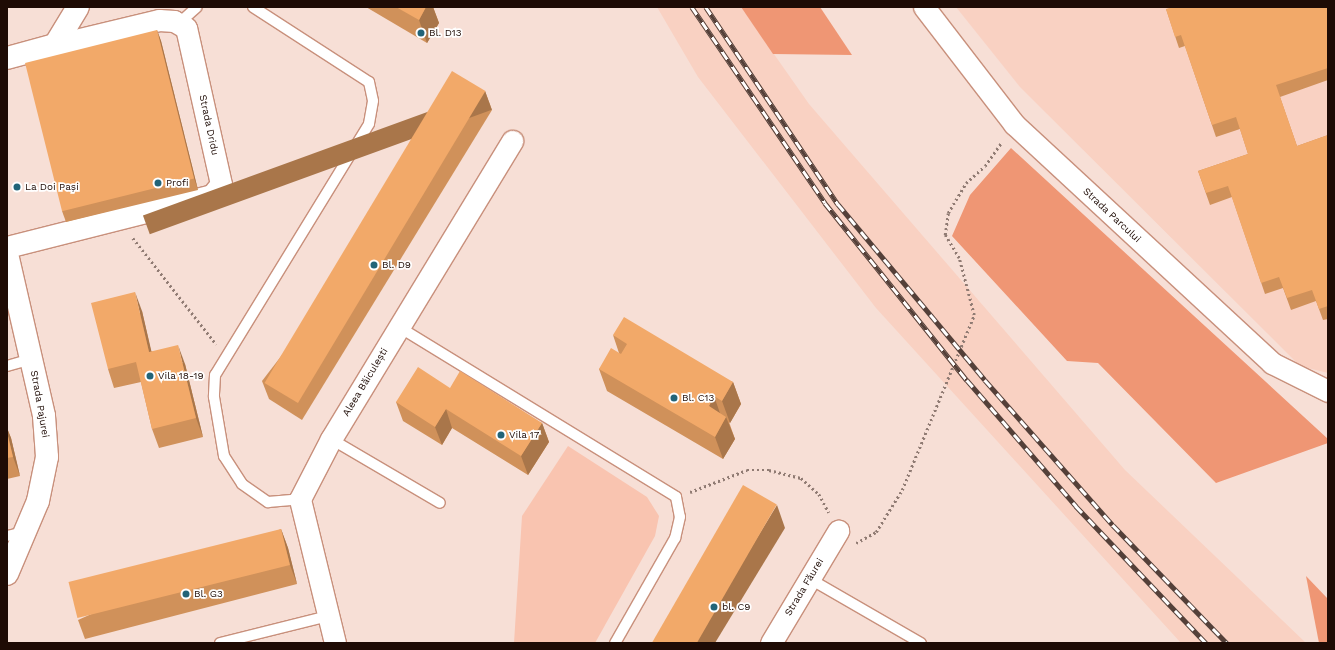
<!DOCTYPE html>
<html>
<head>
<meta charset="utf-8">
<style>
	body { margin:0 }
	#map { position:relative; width:1335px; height:650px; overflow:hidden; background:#f7dfd6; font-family:"Work Sans",sans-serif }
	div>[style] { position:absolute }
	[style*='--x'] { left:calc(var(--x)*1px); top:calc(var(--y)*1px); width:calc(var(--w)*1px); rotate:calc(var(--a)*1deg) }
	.built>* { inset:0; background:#f9d1c2 }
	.green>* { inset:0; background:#f9c4b0 }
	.forest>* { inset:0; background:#ef9674 }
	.path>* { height:2.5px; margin-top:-1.25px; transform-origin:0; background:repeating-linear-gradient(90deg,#907b73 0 2px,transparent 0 5px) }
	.roads { filter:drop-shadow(1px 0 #c8907c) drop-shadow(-1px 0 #c8907c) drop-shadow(0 1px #c8907c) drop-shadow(0 -1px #c8907c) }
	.service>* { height:10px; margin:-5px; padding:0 5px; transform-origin:5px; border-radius:5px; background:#fff }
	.minor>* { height:21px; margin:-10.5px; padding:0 10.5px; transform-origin:10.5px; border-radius:10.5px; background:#fff }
	.tertiary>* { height:22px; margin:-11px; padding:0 11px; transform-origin:11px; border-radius:11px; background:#fff }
	.rail>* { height:4.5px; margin-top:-2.25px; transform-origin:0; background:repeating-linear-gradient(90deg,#fff 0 9px,#544039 0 18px); box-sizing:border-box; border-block:1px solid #544039 }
	.wall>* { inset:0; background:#d0915a }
	.shaded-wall>* { inset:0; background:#a9764a; transform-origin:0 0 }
	.building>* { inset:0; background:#f2a969; transform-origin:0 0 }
	.dots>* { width:11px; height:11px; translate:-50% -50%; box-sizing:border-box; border:2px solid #fff; border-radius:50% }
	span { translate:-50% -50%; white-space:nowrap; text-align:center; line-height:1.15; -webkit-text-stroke:3.5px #fff; paint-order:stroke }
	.poi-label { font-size:10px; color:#1e0b05 }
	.left { translate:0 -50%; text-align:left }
	.street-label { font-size:10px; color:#1e0b05 }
	.frame { position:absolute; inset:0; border:8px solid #1e0b05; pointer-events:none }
</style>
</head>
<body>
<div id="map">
	<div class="built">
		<i style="clip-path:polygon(657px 7px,741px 7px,809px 104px,1125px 470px,1306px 643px,1181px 643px,876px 308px,698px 77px)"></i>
		<i style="clip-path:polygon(956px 7px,1328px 7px,1328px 373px,1300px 366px,1020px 87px)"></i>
	</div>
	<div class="green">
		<i style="clip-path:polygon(568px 446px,647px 497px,659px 516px,655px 536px,595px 643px,514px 643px,522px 516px)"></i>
	</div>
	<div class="forest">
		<i style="clip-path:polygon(741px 7px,820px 7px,852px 55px,773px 54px)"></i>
		<i style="clip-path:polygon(1011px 148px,1328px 439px,1328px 443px,1216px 483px,1098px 363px,1067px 361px,952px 236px,970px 195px)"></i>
		<i style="clip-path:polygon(1306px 576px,1328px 599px,1328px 643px,1319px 643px)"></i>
	</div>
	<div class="path">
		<i style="--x:133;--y:238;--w:135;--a:51.9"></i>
		<i style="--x:690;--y:492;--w:61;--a:-21.1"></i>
		<i style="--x:747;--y:470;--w:22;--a:0"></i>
		<i style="--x:769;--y:470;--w:33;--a:14"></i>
		<i style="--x:801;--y:478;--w:24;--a:42"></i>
		<i style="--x:819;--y:494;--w:21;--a:62"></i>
		<i style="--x:856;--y:543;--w:23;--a:-29"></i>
		<i style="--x:876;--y:532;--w:49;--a:-58.2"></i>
		<i style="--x:902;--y:490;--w:189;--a:-67.6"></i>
		<i style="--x:974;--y:315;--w:59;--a:-104.7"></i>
		<i style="--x:959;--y:258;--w:27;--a:-121"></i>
		<i style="--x:945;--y:235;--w:22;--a:-82"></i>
		<i style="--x:948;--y:213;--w:35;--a:-59"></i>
		<i style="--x:966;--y:183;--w:25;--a:-42"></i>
		<i style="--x:985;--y:166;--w:29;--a:-55"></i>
	</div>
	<div class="roads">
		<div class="service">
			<i style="--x:253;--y:7;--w:138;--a:32.9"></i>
			<i style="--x:369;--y:82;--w:19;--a:78"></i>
			<i style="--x:373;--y:101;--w:23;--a:100"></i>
			<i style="--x:369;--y:124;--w:294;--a:121.5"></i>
			<i style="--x:215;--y:375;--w:22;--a:93"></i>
			<i style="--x:214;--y:397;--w:60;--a:80.4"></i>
			<i style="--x:224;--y:456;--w:33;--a:57"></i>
			<i style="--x:242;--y:484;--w:32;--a:35"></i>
			<i style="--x:268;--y:502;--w:32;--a:-5"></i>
			<i style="--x:178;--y:24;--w:25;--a:-42"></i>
			<i style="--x:399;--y:327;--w:325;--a:31.5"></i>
			<i style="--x:676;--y:497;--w:20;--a:79"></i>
			<i style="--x:680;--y:517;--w:22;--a:103"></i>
			<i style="--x:675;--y:538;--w:121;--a:119.7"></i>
			<i style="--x:7;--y:366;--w:25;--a:-16"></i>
			<i style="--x:331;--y:439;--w:126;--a:30.4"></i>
			<i style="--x:7;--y:536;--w:18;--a:-13"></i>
			<i style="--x:810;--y:579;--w:128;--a:30"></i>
			<i style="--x:220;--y:643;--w:111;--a:-14"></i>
		</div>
		<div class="minor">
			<i style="--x:924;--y:7;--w:148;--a:52.4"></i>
			<i style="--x:1014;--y:124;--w:352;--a:42.8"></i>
			<i style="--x:1272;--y:363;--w:63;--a:26.6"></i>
			<i style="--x:7;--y:247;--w:211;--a:-14.2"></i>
			<i style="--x:212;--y:195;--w:14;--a:-51"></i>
			<i style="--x:221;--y:184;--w:160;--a:-102.6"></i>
			<i style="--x:186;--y:28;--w:14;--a:-150"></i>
			<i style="--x:174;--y:21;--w:15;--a:-176"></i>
			<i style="--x:159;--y:20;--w:107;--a:166.5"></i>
			<i style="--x:335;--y:643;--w:148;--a:-103.7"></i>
			<i style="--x:300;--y:499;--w:68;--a:-62.7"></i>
			<i style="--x:331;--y:439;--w:349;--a:-58.7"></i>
			<i style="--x:771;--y:643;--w:131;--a:-59.1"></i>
		</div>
		<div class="tertiary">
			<i style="--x:7;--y:58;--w:50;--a:-15.2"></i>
			<i style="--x:55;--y:45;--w:44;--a:-58.8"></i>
			<i style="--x:7;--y:254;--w:166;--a:77.1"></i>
			<i style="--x:44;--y:416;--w:41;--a:85.8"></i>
			<i style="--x:47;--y:457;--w:45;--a:101.6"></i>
			<i style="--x:38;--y:501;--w:79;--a:113"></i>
		</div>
	</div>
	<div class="rail">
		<i style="--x:692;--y:7;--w:237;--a:55.8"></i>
		<i style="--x:825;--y:203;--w:227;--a:51.3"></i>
		<i style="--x:967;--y:380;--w:167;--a:49.1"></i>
		<i style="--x:1076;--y:506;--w:189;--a:46.5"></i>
		<i style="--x:706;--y:7;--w:237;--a:56.2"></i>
		<i style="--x:838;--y:204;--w:229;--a:50.1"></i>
		<i style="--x:985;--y:380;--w:193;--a:48.6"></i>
		<i style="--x:1113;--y:525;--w:164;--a:46"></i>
	</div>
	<div class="wall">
		<i style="clip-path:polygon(366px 7px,433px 7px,439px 23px,427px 43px)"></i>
		<i style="clip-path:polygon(1328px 7px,1328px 80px,1280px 97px,1297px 146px,1328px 135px,1328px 319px,1323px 320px,1316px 301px,1291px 310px,1283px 288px,1265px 294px,1232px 197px,1210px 205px,1198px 171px,1248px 154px,1240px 129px,1216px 137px,1185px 46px,1179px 48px,1166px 9px)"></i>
		<i style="clip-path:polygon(157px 30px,161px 41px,198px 190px,66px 222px,62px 211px)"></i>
		<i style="clip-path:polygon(485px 91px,492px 110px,302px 420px,269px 399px,262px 381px)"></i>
		<i style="clip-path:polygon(142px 311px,151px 351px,185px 364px,203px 437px,159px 448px,152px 429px,141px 382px,114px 388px,108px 369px)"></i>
		<i style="clip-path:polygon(613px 335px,733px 382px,741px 404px,730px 423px,729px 422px,735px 439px,723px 459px,607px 391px,599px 369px,619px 353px)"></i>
		<i style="clip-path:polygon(450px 388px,542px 423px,549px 442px,528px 475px,452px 428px,442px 445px,403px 421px,396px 402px)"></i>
		<i style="clip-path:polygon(7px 428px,11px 438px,20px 476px,7px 479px)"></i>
		<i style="clip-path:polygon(281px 529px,288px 548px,297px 584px,85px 639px,78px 620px)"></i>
	</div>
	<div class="shaded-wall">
		<i style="clip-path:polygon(426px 7px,433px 7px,439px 23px,427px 43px,419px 20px)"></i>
		<i style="clip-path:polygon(157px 30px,161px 41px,198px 190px,194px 178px)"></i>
		<i style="left:485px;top:91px;width:20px;height:364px;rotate:70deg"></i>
		<i style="clip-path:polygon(135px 292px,142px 311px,156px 371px,149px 352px)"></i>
		<i style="clip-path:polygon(178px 345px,185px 364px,203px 437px,196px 418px)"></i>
		<i style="clip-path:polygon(733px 382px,741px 404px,730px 423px,722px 401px)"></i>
		<i style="clip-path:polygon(714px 396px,722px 419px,709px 406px)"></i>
		<i style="clip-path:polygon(446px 409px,452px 428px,442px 445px,435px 427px)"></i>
		<i style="clip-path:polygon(726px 417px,735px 439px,723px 459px,715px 437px)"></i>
		<i style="clip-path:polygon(542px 423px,549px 442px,528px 475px,521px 456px)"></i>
		<i style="clip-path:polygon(7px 428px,11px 438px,20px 476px,13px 457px,7px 432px)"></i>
		<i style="clip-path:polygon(777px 505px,785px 528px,715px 643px,693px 643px)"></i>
		<i style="clip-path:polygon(281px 529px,288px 548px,297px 584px,290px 565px)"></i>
	</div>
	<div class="building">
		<i style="clip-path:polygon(396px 7px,426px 7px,419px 20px)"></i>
		<i style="clip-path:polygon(1172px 7px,1328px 7px,1328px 68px,1276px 85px,1297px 146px,1328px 135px,1328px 306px,1319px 309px,1312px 290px,1287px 298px,1279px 277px,1261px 283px,1228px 186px,1206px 193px,1198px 171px,1248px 154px,1236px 117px,1212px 125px,1181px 35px,1175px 37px,1166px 9px)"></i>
		<i style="left:157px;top:30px;width:153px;height:136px;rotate:76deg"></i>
		<i style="left:452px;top:71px;width:39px;height:364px;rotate:31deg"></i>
		<i style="clip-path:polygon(135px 292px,149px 352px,178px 345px,196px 418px,152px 429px,136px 362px,108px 369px,91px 303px)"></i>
		<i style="clip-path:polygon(624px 317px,733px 382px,722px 401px,714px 396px,709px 406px,726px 417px,715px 437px,599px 369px,611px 348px,621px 354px,627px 344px,613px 335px)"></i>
		<i style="clip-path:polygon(418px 367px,450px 388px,460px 371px,542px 423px,521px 456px,446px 409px,435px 427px,396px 402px)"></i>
		<i style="clip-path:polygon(7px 432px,13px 457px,7px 458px)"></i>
		<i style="left:743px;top:485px;width:39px;height:185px;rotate:30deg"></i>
		<i style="left:281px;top:529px;width:37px;height:219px;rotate:76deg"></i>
	</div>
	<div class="dots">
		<i style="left:421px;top:33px;background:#226478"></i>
		<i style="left:158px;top:183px;background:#226478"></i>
		<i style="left:17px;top:187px;background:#226478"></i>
		<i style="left:374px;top:265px;background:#226478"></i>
		<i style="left:150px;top:376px;background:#226478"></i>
		<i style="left:674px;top:398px;background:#226478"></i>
		<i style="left:501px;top:435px;background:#226478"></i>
		<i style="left:186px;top:594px;background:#226478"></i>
		<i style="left:714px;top:607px;background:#226478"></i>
	</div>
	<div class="poi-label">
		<span class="left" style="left:429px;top:33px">Bl. D13</span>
		<span class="left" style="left:166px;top:183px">Profi</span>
		<span class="left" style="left:25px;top:187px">La Doi Pași</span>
		<span class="left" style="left:382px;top:265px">Bl. D9</span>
		<span class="left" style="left:158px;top:376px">Vila 18-19</span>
		<span class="left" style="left:682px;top:398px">Bl. C13</span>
		<span class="left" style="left:509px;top:435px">Vila 17</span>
		<span class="left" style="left:194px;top:594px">Bl. G3</span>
		<span class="left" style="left:722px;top:607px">bl. C9</span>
	</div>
	<div class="street-label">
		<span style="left:209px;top:125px;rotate:78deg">Strada Dridu</span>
		<span style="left:1112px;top:215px;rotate:43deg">Strada Parcului</span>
		<span style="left:365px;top:382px;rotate:-59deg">Aleea Băiculești</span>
		<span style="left:40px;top:404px;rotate:80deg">Strada Pajurei</span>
		<span style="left:804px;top:587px;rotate:-59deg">Strada Făurei</span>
	</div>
	<div class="frame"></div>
</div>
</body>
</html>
